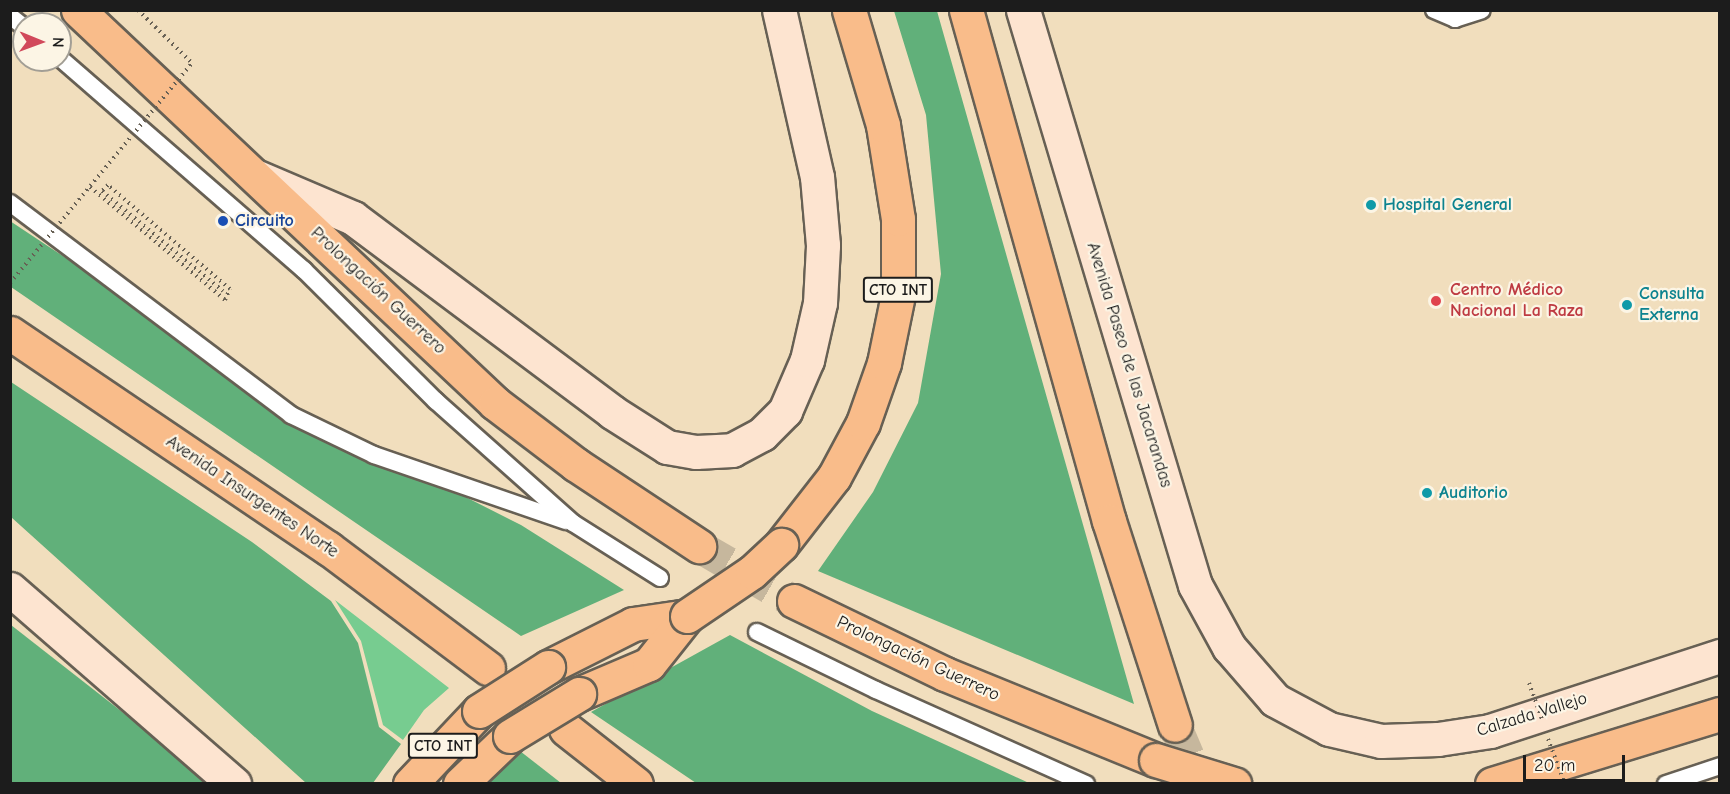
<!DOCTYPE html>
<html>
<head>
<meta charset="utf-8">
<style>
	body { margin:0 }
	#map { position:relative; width:1730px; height:794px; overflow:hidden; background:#f1debd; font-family:"Comic Neue",sans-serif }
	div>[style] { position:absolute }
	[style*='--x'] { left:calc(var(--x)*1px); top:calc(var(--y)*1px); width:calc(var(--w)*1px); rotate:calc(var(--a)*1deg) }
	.green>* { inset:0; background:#77cc90 }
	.forest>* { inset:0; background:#61b07a }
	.primary-tunnel>* { height:33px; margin-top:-16.5px; transform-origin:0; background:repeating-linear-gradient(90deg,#c6b79d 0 33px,transparent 0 49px) }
	.highway-tunnel>* { height:33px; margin-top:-16.5px; transform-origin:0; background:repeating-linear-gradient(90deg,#c6b79d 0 33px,transparent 0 49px) }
	.path>* { height:4px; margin-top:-2px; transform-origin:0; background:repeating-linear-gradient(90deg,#676054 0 1.5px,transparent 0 6px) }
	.roads { filter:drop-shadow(2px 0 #676054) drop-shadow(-2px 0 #676054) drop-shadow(0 2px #676054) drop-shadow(0 -2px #676054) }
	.lane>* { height:16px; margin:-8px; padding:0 8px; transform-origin:8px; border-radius:8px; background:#fff }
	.secondary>* { height:33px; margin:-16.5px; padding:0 16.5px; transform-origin:16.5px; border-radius:16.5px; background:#fde4d0 }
	.primary>* { height:33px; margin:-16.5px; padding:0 16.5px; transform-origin:16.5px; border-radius:16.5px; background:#f9bc8a }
	.highway>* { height:33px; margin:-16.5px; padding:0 16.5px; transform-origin:16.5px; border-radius:16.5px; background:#f9bc8a }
	.path-bridge>* { height:4px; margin-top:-2px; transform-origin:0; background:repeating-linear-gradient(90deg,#676054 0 1.5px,transparent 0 6px) }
	.bridges { filter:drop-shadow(2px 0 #676054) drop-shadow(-2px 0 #676054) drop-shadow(0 2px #676054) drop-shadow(0 -2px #676054) }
	.primary-bridge>* { height:33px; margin:-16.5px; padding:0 16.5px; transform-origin:16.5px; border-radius:16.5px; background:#f9bc8a }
	.highway-bridge>* { height:33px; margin:-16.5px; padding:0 16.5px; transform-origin:16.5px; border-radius:16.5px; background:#f9bc8a }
	.dots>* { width:16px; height:16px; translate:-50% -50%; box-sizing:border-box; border:3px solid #fcf5e5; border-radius:50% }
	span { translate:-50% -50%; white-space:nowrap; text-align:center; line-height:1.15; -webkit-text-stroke:4.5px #fcf5e5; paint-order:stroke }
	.shield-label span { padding:2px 4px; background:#fcf5e5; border:2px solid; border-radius:4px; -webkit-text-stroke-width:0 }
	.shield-label { font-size:16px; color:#1c1c1c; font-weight:700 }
	.culture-label { font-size:18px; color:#0d838f; font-weight:700 }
	.left { translate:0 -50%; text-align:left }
	.transit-label { font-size:18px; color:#164399; font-weight:700 }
	.street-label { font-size:18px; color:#1c1c1c }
	.health-label { font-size:18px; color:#be3a42; font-weight:700 }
	.frame { position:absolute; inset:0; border:12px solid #1c1c1c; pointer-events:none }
	.north { position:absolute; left:12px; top:12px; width:60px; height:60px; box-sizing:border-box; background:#fcf5e5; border:2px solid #a29e95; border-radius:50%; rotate:91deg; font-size:16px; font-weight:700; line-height:24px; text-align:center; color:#1c1c1c }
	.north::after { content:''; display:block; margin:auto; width:21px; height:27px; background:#d1495b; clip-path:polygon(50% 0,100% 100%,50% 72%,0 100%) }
	.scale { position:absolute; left:1523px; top:755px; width:102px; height:27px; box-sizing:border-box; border:3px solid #1c1c1c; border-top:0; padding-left:8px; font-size:18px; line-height:21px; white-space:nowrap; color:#1c1c1c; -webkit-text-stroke:4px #fcf5e5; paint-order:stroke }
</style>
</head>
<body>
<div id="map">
	<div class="green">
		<i style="clip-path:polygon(335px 600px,449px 688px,424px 710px,403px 740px,383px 725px,361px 641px)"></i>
	</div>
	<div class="forest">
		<i style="clip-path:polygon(894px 11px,937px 11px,1134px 704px,818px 571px,873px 492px,918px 403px,941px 274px,926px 115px)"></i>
		<i style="clip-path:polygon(10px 221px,303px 415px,521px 525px,624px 590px,521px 636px,11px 287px)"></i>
		<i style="clip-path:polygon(11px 382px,252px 542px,331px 601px,358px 643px,379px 727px,401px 744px,373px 783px,306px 783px,11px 517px)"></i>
		<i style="clip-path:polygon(11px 625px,213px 783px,11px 783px)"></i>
		<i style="clip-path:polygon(730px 635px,872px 711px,1029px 783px,696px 783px,591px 712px)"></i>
		<i style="clip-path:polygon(520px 751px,561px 783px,479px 784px,486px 775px)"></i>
	</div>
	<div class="primary-tunnel">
		<i style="--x:699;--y:546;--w:110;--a:30.1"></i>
	</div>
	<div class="highway-tunnel">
		<i style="--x:1175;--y:725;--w:64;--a:67"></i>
	</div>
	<div class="path">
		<i style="--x:138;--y:10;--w:76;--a:44.5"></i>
		<i style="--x:90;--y:187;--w:176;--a:39.9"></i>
		<i style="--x:225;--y:300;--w:12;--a:-66"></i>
		<i style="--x:230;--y:289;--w:160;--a:-139.6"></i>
		<i style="--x:108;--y:185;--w:8;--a:135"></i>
		<i style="--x:102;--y:191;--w:157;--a:39.6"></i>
	</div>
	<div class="roads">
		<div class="lane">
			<i style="--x:1434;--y:10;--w:23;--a:23"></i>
			<i style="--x:1455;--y:19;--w:28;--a:-18"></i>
			<i style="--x:10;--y:16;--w:18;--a:38"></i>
			<i style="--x:60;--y:58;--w:323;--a:41"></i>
			<i style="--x:304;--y:270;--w:186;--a:44.8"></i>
			<i style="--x:436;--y:401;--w:183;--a:41.7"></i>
			<i style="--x:573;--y:523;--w:103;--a:32.3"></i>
			<i style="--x:10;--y:203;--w:352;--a:37"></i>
			<i style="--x:291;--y:415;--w:92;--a:25.7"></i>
			<i style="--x:374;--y:455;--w:203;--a:19"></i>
			<i style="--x:757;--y:632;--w:132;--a:26"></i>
			<i style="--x:876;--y:690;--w:230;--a:24.1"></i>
			<i style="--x:1666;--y:784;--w:57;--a:-18.4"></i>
		</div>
		<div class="secondary">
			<i style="--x:1023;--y:10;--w:600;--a:73.35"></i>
			<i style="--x:1195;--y:585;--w:71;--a:61.3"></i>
			<i style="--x:1229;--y:647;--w:70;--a:49"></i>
			<i style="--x:1275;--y:700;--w:61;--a:28.2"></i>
			<i style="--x:1329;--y:729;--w:53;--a:13"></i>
			<i style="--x:1381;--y:741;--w:57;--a:-2"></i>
			<i style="--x:1438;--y:739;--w:53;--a:-8.7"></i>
			<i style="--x:1490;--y:731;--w:242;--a:-18.1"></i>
			<i style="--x:257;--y:177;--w:104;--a:23.1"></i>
			<i style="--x:353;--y:218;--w:324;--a:36.8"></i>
			<i style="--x:612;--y:412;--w:65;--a:32.5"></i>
			<i style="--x:667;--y:447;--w:29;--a:10"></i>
			<i style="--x:696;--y:452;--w:36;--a:-3"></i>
			<i style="--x:732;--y:450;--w:34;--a:-28"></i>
			<i style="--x:762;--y:434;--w:33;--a:-45"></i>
			<i style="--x:785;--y:411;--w:56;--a:-66.7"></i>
			<i style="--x:807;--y:360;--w:58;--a:-77.2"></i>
			<i style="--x:820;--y:303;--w:58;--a:-87"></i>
			<i style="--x:823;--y:245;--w:68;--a:-95"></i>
			<i style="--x:817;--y:177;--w:171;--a:-102.8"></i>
			<i style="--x:10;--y:589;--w:297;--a:41"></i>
		</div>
		<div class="primary">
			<i style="--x:78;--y:10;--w:573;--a:43.3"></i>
			<i style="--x:495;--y:403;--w:101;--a:37.3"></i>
			<i style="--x:575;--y:464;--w:149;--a:33.5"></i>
			<i style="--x:794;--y:601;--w:168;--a:25.8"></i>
			<i style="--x:945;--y:674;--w:228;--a:22.2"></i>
			<i style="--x:1492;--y:784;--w:239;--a:-17.1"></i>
		</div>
		<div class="highway">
			<i style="--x:966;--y:10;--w:531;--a:74.37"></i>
			<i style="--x:1109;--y:521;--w:214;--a:72.1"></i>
			<i style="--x:10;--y:333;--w:384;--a:34.1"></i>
			<i style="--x:328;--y:548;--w:200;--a:36.9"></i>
			<i style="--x:781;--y:545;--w:86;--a:-52.1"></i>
			<i style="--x:834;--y:477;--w:61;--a:-61.8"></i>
			<i style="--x:863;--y:423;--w:64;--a:-70.7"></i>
			<i style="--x:884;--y:363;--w:69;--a:-78.4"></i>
			<i style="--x:898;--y:295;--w:76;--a:-90"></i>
			<i style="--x:898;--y:219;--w:95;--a:-99.1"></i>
			<i style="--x:883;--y:125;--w:120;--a:-106.5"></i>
			<i style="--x:548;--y:667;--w:95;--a:-26.8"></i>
			<i style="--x:633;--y:624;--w:55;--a:-8.4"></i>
			<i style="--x:579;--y:694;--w:76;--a:-23.2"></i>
			<i style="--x:649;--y:664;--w:61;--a:-51.6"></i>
			<i style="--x:566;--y:729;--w:89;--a:38.2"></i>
			<i style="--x:410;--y:784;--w:100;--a:-46.6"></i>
			<i style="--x:460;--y:784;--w:69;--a:-43.8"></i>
		</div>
	</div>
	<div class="path-bridge">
		<i style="--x:10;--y:283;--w:286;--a:-50.4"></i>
		<i style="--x:1529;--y:683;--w:41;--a:70.3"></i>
		<i style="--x:1548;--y:739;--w:48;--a:69.3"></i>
	</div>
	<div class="bridges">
		<div class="primary-bridge">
			<i style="--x:1156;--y:760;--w:82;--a:17.1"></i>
		</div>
		<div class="highway-bridge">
			<i style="--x:687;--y:616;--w:78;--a:-34.1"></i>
			<i style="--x:752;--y:572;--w:40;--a:-43"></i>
			<i style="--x:479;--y:711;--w:82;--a:-32.5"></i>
			<i style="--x:510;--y:736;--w:81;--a:-31.3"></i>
		</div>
	</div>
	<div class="dots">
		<i style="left:1371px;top:205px;background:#0f9aa8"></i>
		<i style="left:223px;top:221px;background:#1a4fb4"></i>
		<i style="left:1436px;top:301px;background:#e0444e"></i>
		<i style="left:1627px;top:305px;background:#0f9aa8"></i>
		<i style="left:1427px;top:493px;background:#0f9aa8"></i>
	</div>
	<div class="shield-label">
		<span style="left:898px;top:290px">CTO INT</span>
		<span style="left:443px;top:746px">CTO INT</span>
	</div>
	<div class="culture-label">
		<span class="left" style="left:1383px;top:205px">Hospital General</span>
		<span class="left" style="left:1639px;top:305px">Consulta<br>Externa</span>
		<span class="left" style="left:1439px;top:493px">Auditorio</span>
	</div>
	<div class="transit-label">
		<span class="left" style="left:235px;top:221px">Circuito</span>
	</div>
	<div class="street-label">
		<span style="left:378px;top:291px;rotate:43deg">Prolongación Guerrero</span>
		<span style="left:1129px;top:365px;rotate:73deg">Avenida Paseo de las Jacarandas</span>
		<span style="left:252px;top:497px;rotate:34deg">Avenida Insurgentes Norte</span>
		<span style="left:918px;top:659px;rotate:25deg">Prolongación Guerrero</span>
		<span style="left:1532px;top:715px;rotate:-17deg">Calzada Vallejo</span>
	</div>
	<div class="health-label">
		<span class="left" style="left:1450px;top:301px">Centro Médico<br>Nacional La Raza</span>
	</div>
	<div class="frame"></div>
	<div class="north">N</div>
	<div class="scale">20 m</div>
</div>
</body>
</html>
